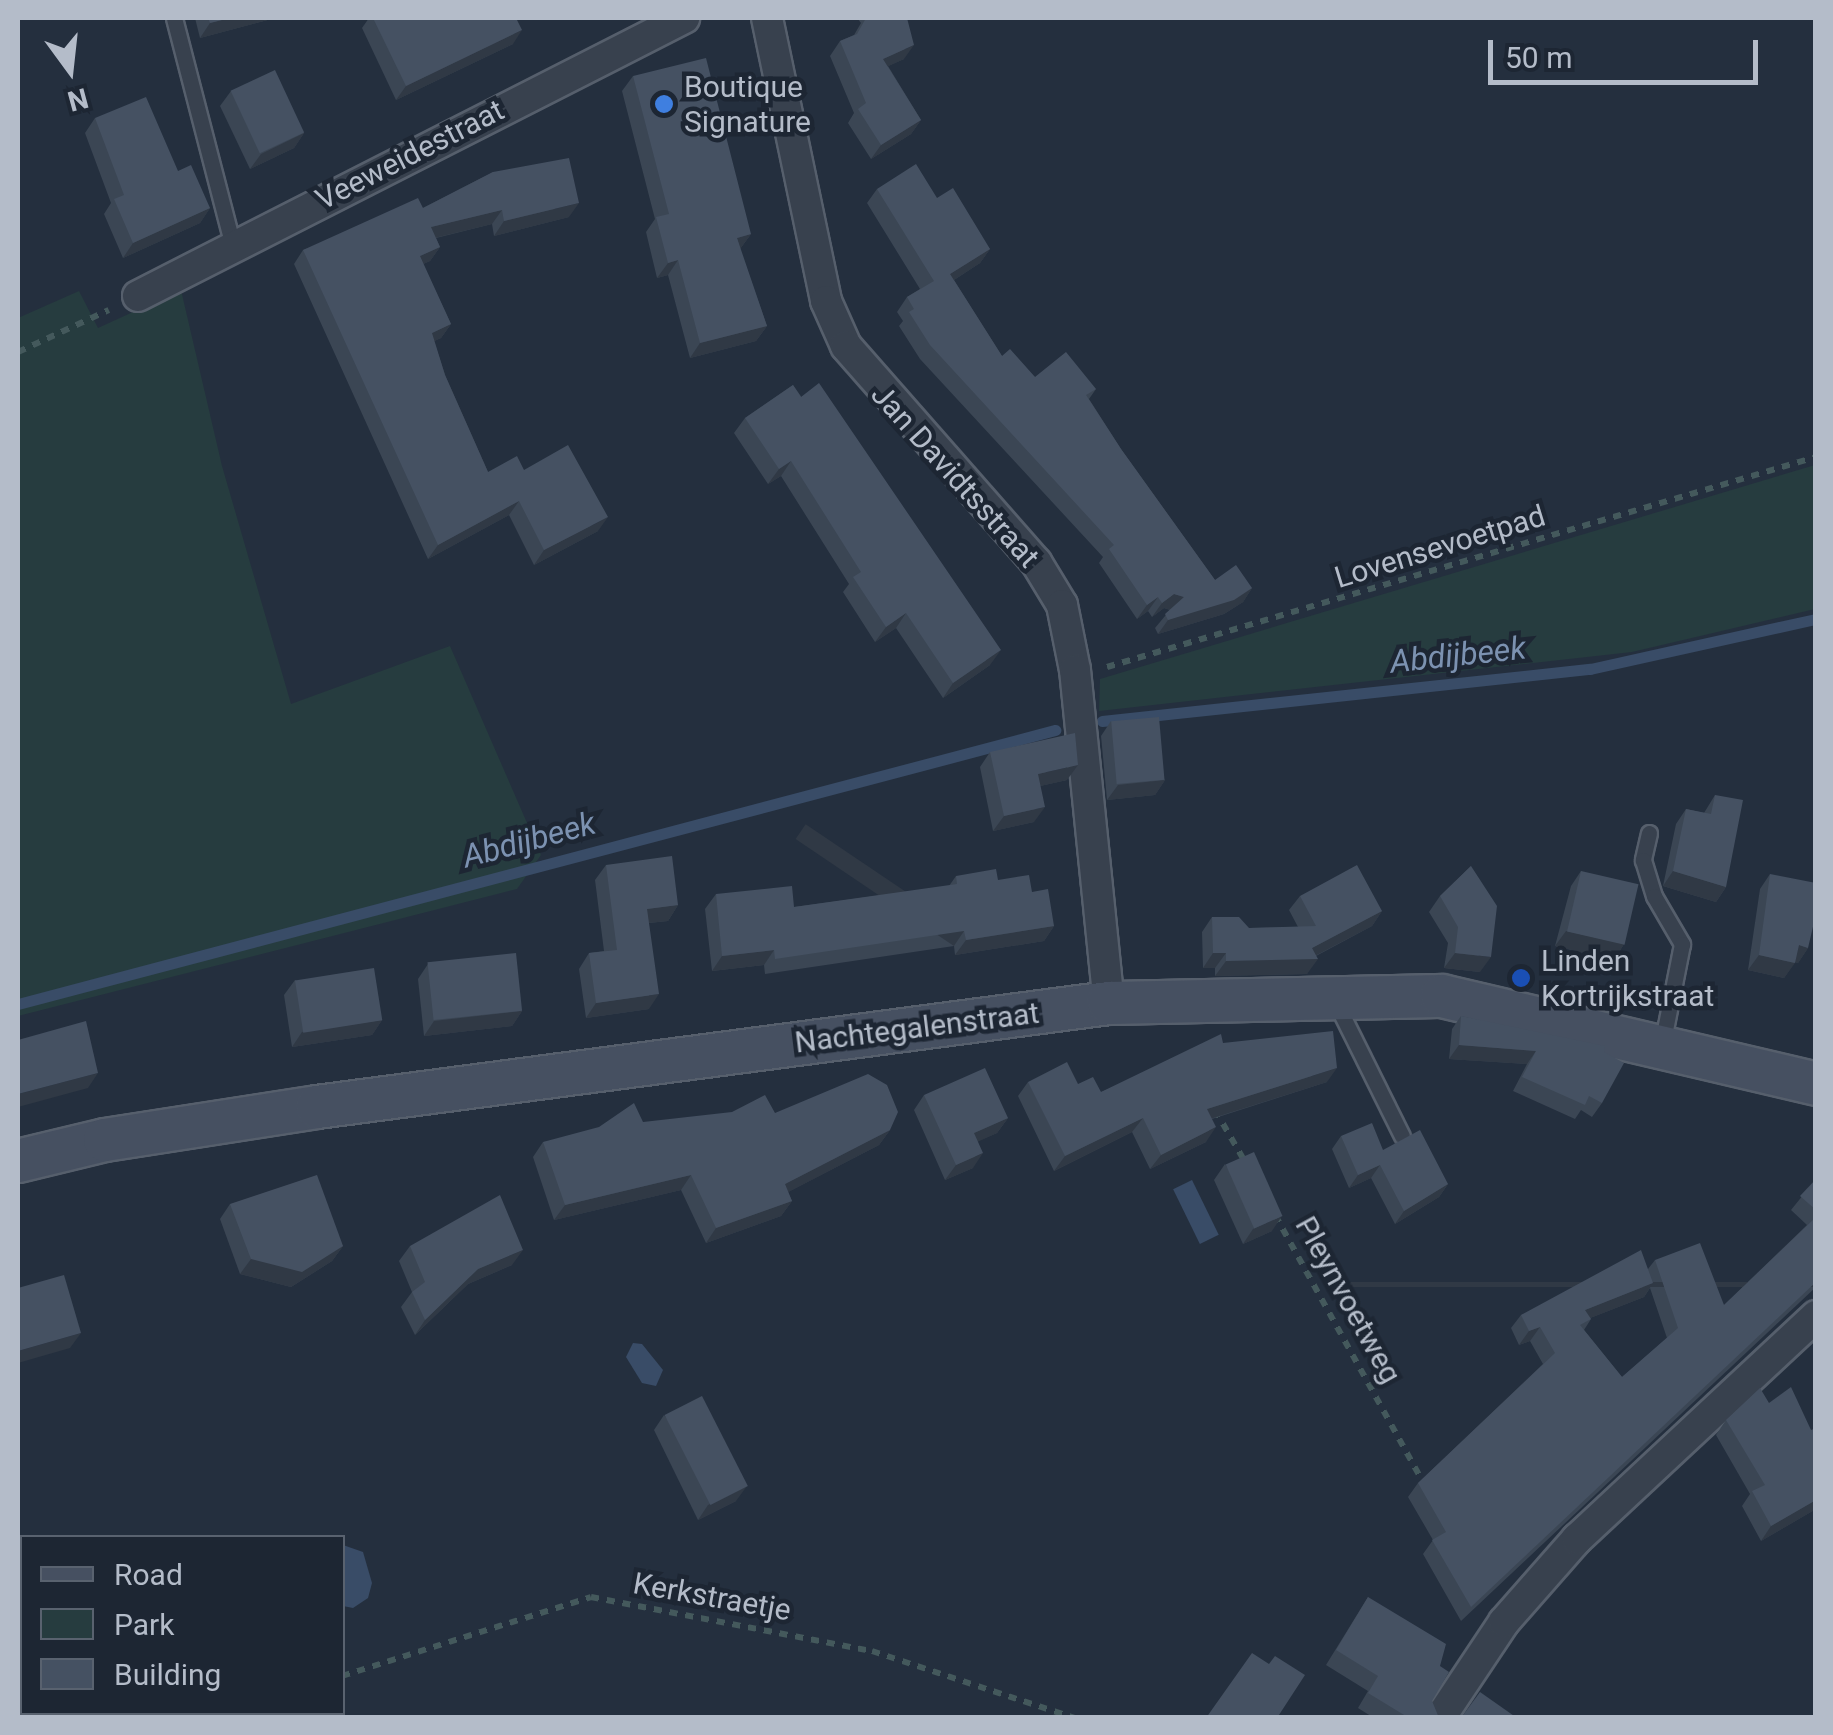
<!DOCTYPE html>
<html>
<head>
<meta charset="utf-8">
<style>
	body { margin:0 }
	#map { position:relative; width:1833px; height:1735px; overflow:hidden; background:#242f3e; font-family:Roboto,sans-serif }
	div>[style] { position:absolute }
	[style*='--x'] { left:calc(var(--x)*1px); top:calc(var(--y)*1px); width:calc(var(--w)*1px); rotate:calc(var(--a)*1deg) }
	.green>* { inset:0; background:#263c3f }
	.water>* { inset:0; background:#394c67; transform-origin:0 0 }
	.stream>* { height:11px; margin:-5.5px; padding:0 5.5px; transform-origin:5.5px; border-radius:5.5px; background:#394c67 }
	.path>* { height:6px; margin-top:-3px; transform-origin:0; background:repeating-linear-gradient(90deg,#44595c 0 8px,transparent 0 16px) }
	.roads { filter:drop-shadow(2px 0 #565f6c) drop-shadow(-2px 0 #565f6c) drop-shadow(0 2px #565f6c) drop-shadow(0 -2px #565f6c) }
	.lane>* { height:15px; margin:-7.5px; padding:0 7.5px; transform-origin:7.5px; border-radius:7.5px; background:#38414e }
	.street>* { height:30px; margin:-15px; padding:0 15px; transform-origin:15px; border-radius:15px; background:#38414e }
	.secondary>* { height:42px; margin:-21px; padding:0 21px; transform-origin:21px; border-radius:21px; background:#465061 }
	.wall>* { inset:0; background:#3b4654 }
	.shaded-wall>* { inset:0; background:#303945; transform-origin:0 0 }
	.building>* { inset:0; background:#455162; transform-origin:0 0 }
	.dots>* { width:28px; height:28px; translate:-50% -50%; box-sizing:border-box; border:5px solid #1d2633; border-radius:50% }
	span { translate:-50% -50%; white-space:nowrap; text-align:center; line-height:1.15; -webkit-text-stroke:9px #1d2633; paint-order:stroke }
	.poi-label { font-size:30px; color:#b4bcc9 }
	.left { translate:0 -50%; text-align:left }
	.street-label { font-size:30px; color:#b4bcc9 }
	.water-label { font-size:32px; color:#7c92b1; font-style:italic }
	.frame { position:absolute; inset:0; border:20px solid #b4bcc9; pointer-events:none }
	.legend { position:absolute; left:20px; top:1535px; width:325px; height:180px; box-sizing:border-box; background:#1d2633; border:2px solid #59626f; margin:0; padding:12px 18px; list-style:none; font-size:30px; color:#b4bcc9 }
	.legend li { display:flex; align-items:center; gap:20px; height:50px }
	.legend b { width:50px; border:2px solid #59626f }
	.north { position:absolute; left:20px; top:20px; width:100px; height:100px; -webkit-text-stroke:8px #1d2633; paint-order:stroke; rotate:165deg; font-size:28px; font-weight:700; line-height:40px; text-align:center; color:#b4bcc9 }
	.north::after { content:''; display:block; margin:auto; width:35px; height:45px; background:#b4bcc9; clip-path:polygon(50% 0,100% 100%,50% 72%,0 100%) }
	.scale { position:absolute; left:1488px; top:40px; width:270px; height:45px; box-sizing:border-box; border:5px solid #b4bcc9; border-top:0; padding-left:12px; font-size:30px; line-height:35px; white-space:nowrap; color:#b4bcc9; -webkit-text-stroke:8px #1d2633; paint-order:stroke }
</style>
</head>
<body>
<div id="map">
	<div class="green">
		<i style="clip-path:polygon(181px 290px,222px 466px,291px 704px,450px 646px,541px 855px,517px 889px,18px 1016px,18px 318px,79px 291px,98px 328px)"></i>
		<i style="clip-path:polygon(1815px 465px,1815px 609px,1632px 652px,1099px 711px,1100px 679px)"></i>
	</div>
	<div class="water">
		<i style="left:1192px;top:1180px;width:61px;height:21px;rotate:64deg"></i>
		<i style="clip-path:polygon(633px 1343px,642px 1344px,663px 1370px,656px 1386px,642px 1383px,626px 1357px)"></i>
		<i style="clip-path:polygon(343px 1545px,363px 1552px,372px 1583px,368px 1598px,353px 1608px,343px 1606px)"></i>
	</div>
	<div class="stream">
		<i style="--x:1102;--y:721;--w:491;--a:-6.1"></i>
		<i style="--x:1590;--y:669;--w:231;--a:-12.5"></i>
		<i style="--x:18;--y:1004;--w:1073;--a:-14.8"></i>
	</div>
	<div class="path">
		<i style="--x:18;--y:352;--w:100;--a:-24.8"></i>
		<i style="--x:1107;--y:667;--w:739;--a:-16.5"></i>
		<i style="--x:1215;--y:1110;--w:58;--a:59.9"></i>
		<i style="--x:1275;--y:1215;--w:308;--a:61"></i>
		<i style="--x:342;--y:1676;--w:261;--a:-17.6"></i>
		<i style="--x:591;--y:1597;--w:286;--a:10.9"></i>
		<i style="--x:872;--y:1651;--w:213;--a:18.3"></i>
		<i style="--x:231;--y:1718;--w:15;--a:-23"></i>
	</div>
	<div class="roads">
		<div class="lane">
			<i style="--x:174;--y:18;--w:236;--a:75.5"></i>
			<i style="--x:1649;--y:833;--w:28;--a:103"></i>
			<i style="--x:1643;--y:860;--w:38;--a:73"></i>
			<i style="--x:1654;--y:896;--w:56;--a:59.7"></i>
			<i style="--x:1682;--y:944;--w:103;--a:101.2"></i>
			<i style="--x:1337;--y:1005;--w:146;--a:63.6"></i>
		</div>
		<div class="street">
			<i style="--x:767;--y:18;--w:289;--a:78.2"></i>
			<i style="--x:826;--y:301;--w:49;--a:66"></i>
			<i style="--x:846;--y:346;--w:288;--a:48.7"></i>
			<i style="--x:1036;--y:562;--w:50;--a:58.8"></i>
			<i style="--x:1062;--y:605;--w:66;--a:78.7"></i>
			<i style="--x:1075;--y:670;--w:335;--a:84.2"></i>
			<i style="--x:138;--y:296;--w:613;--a:-26.98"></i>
			<i style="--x:1440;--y:1718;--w:115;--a:-56.3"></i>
			<i style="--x:1504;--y:1622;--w:111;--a:-48.7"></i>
			<i style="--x:1577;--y:1539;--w:327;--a:-43"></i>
		</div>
		<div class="secondary">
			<i style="--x:18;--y:1161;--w:89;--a:-13.6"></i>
			<i style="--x:105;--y:1140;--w:215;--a:-8.8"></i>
			<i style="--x:317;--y:1107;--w:799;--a:-7.48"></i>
			<i style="--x:1109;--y:1003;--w:333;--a:-1.2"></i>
			<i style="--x:1442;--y:996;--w:384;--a:13.2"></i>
		</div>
	</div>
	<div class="wall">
		<i style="clip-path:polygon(195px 18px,275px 18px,200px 38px)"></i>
		<i style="clip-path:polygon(369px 18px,516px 18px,513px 44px,396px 100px,362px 28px)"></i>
		<i style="clip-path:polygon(857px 18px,907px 18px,904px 59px,888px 66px,921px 120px,911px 134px,871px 159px,848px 123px,854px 113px,830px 56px,840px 41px,854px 35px,861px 23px)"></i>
		<i style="clip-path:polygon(633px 76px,751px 234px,740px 249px,767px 326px,756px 341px,690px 358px,668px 275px,657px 278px,646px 232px,655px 219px,622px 91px)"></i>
		<i style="clip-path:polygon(231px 91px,304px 133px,294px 148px,250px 169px,220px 106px)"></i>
		<i style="clip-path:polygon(95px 118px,178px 171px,210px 208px,200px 223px,123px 258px,104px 214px,111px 203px,85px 133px)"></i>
		<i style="clip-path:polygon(493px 172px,569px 217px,494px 236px,492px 224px,436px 238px,440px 247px,430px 261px,423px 264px,451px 324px,441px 338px,434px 341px,445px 375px,488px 472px,524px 470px,598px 531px,534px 565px,509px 515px,428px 559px,294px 264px,303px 250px,423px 208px)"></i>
		<i style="clip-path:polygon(877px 189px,937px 198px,990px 249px,980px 263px,954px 280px,1002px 356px,1035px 377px,1096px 389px,1089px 399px,1121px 449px,1215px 580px,1252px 588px,1243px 602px,1224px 614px,1158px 634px,1155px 628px,1170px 610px,1164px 608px,1152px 617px,1148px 611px,1137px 619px,1099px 563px,1103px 557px,920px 359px,899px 326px,903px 321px,897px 312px,907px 297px,920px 289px,867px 203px)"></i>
		<i style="clip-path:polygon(793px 385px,990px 665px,943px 698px,896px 628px,875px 642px,843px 592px,849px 584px,781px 476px,768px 484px,734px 433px,745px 418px)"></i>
		<i style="clip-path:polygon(1111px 721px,1165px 780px,1155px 795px,1107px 800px,1101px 736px)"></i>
		<i style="clip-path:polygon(990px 752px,1067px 780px,1040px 786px,1034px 822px,993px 831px,980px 767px)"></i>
		<i style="clip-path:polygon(1715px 795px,1726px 887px,1716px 902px,1663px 886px,1676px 824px,1686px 809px,1704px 813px)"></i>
		<i style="clip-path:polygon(606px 865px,678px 905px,668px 921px,649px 923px,649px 1009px,586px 1018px,579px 969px,589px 953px,604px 951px,595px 880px)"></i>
		<i style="clip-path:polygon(1471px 866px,1480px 972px,1444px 968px,1448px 943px,1429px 912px,1440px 896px)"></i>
		<i style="clip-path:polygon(1581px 871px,1624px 944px,1614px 960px,1555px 946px,1571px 886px)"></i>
		<i style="clip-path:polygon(1770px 874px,1808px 948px,1798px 963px,1795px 962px,1784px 978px,1748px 970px,1760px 889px)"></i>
		<i style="clip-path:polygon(956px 876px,998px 880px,1032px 892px,1054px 926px,1044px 941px,955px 955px,954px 946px,765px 974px,764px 965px,712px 971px,705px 909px,716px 894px,794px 907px,949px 886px)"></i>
		<i style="clip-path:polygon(1300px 896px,1382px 911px,1372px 926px,1316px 956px,1307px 974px,1215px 976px,1215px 968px,1203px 968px,1202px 932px,1212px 917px,1249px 928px,1298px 927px,1289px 910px)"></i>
		<i style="clip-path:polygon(428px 964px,522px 1011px,512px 1026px,424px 1036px,418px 979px)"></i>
		<i style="clip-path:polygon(295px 980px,382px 1020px,372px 1035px,292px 1047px,284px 995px)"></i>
		<i style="clip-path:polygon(1461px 1016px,1604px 1052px,1602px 1103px,1592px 1117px,1581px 1110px,1575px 1119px,1513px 1091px,1527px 1064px,1449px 1059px,1452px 1029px)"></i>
		<i style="clip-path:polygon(1223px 1043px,1327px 1082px,1212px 1119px,1206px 1142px,1150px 1169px,1132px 1132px,1054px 1171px,1018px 1096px,1028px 1082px,1078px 1084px,1101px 1092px)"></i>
		<i style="clip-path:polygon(924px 1095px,1008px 1118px,997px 1133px,978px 1141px,973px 1168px,945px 1180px,914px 1110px)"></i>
		<i style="clip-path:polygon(775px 1113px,890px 1130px,879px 1145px,788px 1192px,792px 1201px,781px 1216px,706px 1243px,681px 1190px,554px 1220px,533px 1157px,543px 1142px)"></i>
		<i style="clip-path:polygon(1341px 1136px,1448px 1184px,1439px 1197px,1395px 1224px,1371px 1178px,1349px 1188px,1332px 1149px)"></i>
		<i style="clip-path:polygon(1225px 1164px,1272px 1231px,1243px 1244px,1214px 1180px)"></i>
		<i style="clip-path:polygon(evenodd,1816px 1179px,1816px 1287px,1461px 1621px,1423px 1554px,1433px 1540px,1408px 1497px,1418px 1483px,1543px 1364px,1530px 1341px,1519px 1345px,1511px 1328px,1521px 1315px,1648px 1269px,1655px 1260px,1724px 1305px,1807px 1225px,1791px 1210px,1816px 1179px,1650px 1288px,1667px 1338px,1622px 1377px,1584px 1330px,1591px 1319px,1590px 1318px,1644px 1297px,1650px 1288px)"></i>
		<i style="clip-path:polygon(230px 1204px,343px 1246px,332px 1261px,291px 1287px,240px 1274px,220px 1219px)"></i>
		<i style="clip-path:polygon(410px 1246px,512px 1265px,468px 1284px,415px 1335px,401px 1307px,412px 1292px,399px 1261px)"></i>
		<i style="clip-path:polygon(1769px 1403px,1811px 1430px,1816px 1509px,1761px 1541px,1742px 1506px,1750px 1494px,1716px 1435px,1726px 1420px)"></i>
		<i style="clip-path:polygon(664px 1415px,736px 1501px,698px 1520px,654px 1430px)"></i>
		<i style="clip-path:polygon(1368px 1597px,1432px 1701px,1439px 1718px,1374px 1718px,1358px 1708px,1368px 1691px,1326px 1665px)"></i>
	</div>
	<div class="shaded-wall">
		<i style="clip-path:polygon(230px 18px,275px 18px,200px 38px,210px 23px)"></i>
		<i style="clip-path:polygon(522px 30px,513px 44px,396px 100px,406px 86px)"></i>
		<i style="clip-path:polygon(914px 45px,904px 59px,873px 73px,883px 59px)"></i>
		<i style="clip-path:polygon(921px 120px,911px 134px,871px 159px,881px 145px)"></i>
		<i style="clip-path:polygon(304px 133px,294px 148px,250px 169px,261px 154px)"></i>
		<i style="clip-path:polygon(579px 203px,569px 217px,494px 236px,504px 221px)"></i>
		<i style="clip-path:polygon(210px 208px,200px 223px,123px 258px,133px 243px)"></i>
		<i style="clip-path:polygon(502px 210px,492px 224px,422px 241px,431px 227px)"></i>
		<i style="clip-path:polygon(751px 234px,740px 249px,737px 238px)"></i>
		<i style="clip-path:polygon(440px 247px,430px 261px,410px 270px,420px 256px)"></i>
		<i style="clip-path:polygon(990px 249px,980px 263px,940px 289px,950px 274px)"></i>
		<i style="clip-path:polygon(678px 260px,668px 275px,657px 278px,668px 263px)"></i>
		<i style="clip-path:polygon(451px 324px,441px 338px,422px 347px,432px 333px)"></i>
		<i style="clip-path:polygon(767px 326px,756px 341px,690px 358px,700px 343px)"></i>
		<i style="clip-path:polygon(791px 461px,781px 476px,768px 484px,779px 469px)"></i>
		<i style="clip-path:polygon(519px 501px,509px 515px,428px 559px,438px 545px)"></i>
		<i style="clip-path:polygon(608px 517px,598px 531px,534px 565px,544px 550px)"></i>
		<i style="clip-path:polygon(1252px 588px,1243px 602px,1224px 614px,1158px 634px,1168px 620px)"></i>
		<i style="clip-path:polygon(1174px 594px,1184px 597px,1174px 611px,1164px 608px,1152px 617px,1162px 603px)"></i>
		<i style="clip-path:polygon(1158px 597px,1148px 611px,1137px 619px,1147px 605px)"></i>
		<i style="clip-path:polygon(906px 613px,896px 628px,875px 642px,886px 627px)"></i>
		<i style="clip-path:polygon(1001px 650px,990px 665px,943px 698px,953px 683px)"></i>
		<i style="clip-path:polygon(1078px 765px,1067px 780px,1027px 789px,1038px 774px)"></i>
		<i style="clip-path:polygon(1165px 780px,1155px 795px,1107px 800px,1118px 785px)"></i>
		<i style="clip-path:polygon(1045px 807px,1034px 822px,993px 831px,1004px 816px)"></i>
		<i style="clip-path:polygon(1673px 871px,1726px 887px,1716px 902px,1663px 886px)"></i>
		<i style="clip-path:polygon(678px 905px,668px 921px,637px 924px,647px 909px)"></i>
		<i style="clip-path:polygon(1382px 911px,1372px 926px,1309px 959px,1318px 959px,1307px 974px,1215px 976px,1226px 961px,1312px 948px)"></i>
		<i style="clip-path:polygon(1054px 926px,1044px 941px,955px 955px,966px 940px)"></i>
		<i style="left:964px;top:931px;width:18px;height:191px;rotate:124deg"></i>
		<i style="clip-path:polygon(1566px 931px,1624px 944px,1614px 960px,1555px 946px)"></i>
		<i style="clip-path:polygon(1799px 945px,1808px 948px,1798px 963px,1788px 961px)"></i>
		<i style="clip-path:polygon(774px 950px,764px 965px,712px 971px,722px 956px)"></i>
		<i style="clip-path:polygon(1213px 953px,1226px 953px,1215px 968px,1203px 968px)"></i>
		<i style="clip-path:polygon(1455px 953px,1491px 957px,1480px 972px,1444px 968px)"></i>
		<i style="clip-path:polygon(1759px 955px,1795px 963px,1784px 978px,1748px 970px)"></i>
		<i style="clip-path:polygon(659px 994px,649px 1009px,586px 1018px,596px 1003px)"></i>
		<i style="clip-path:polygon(522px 1011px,512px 1026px,424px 1036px,434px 1021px)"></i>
		<i style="clip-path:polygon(382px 1020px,372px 1035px,292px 1047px,302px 1032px)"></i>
		<i style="clip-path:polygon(1459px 1045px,1536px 1051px,1527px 1064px,1449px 1059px)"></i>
		<i style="clip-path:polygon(1337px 1068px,1327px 1082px,1197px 1123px,1207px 1109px)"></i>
		<i style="clip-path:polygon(98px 1073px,88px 1088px,18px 1107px,18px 1094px)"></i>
		<i style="clip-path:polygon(1008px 1118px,997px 1133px,964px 1148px,974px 1133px)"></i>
		<i style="clip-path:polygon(1143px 1118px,1132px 1132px,1054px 1171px,1065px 1156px)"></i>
		<i style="clip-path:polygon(1216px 1127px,1206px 1142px,1150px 1169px,1161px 1155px)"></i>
		<i style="clip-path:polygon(890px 1130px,879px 1145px,775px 1199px,785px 1184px)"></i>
		<i style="clip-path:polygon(983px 1153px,973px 1168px,945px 1180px,956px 1165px)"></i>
		<i style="clip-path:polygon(1380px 1165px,1371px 1178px,1349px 1188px,1358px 1175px)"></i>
		<i style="clip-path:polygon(691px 1175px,681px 1190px,554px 1220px,565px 1205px)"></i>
		<i style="clip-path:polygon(1448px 1184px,1439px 1197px,1395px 1224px,1404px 1211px)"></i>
		<i style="clip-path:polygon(792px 1201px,781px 1216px,706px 1243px,716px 1228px)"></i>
		<i style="clip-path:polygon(1282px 1216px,1272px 1231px,1243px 1244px,1253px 1229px)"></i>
		<i style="clip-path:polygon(343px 1246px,332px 1261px,291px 1287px,240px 1274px,251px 1259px)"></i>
		<i style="clip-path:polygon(523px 1250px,512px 1265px,468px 1284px,415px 1335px,425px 1320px,478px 1269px)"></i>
		<i style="left:1816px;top:1282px;width:5px;height:474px;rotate:90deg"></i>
		<i style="clip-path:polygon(1653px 1283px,1644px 1297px,1575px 1324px,1585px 1310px)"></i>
		<i style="clip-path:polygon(1540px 1327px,1530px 1341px,1519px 1345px,1529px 1331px)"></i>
		<i style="clip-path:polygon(81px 1333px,70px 1348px,18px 1363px,18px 1351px)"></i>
		<i style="clip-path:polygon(747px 1486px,736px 1501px,698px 1520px,708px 1505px)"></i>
		<i style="clip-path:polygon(1816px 1500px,1816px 1509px,1761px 1541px,1771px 1526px)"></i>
	</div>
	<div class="building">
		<i style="clip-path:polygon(208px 18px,230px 18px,210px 23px)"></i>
		<i style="clip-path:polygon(373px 18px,516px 18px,522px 30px,406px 86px)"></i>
		<i style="clip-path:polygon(866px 18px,907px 18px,914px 45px,883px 59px,921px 120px,881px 145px,858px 109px,866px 103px,840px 41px,857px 34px)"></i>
		<i style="clip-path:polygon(706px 58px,751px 234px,737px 238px,767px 326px,700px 343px,678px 260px,668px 263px,656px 217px,669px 214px,633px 76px)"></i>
		<i style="left:275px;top:70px;width:69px;height:49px;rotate:65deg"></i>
		<i style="clip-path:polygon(146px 97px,178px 171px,191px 165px,210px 208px,133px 243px,114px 199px,124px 195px,95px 118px)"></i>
		<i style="clip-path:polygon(569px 158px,579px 203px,504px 221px,502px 210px,431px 227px,440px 247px,420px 256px,451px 324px,432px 333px,445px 375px,488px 472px,517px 456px,524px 470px,568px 445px,608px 517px,544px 550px,519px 501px,438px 545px,303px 250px,418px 198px,423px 208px,493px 172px)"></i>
		<i style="clip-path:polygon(916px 164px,937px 198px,953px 188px,990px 249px,950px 274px,1002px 356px,1010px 349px,1035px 377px,1066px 352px,1096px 389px,1086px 395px,1121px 449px,1215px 580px,1236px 565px,1252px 588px,1234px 600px,1168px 620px,1165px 614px,1184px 597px,1174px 594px,1162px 603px,1158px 597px,1147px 605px,1109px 549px,1114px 545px,930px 345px,909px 312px,914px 309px,907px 297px,934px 281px,877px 189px)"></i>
		<i style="clip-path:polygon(819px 383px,1001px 650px,953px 683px,906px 613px,886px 627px,853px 577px,861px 572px,791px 461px,779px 469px,745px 418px,793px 385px,801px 397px)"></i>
		<i style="left:1159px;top:717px;width:63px;height:48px;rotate:85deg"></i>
		<i style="clip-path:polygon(1075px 733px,1078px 765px,1038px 774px,1045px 807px,1004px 816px,990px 752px)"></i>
		<i style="clip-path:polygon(1715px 795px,1743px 800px,1726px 887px,1673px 871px,1686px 809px,1711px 814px)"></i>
		<i style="clip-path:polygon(672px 856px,678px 905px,647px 909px,659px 994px,596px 1003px,589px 953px,617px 950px,606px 865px)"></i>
		<i style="clip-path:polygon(1357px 865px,1382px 911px,1312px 948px,1318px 959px,1226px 961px,1226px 953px,1213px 953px,1212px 917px,1239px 917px,1249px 928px,1316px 926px,1300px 896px)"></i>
		<i style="clip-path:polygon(1471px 866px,1497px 906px,1491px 957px,1455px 953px,1458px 927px,1440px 896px)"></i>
		<i style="clip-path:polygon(996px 869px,998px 880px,1029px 875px,1032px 892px,1048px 889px,1054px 926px,966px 940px,964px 931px,775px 959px,774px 950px,722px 956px,716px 894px,792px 886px,794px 907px,957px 884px,956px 876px)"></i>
		<i style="left:1581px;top:871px;width:59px;height:62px;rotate:13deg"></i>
		<i style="clip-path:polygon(1770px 874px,1816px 883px,1816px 914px,1808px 948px,1799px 945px,1795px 963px,1759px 955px)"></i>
		<i style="left:516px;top:953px;width:58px;height:89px;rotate:84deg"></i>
		<i style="left:374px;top:968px;width:53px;height:80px;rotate:81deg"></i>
		<i style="clip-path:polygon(1461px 1016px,1605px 1046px,1604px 1052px,1624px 1063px,1602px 1103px,1589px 1096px,1585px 1105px,1522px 1077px,1536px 1051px,1459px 1045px)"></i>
		<i style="clip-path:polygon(86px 1021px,98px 1073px,18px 1094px,18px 1040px)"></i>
		<i style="clip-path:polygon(1333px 1031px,1337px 1068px,1207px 1109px,1216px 1127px,1161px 1155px,1143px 1118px,1065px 1156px,1028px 1082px,1067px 1062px,1078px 1084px,1093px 1077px,1101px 1092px,1221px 1034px,1223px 1043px)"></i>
		<i style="clip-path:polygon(985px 1068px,1008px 1118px,974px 1133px,983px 1153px,956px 1165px,924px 1095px)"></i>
		<i style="clip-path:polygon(868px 1074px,887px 1085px,898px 1112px,890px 1130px,785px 1184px,792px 1201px,716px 1228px,691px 1175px,565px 1205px,543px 1142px,599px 1127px,634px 1103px,643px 1122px,732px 1112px,765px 1095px,775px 1113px)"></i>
		<i style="clip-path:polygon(1372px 1123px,1383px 1150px,1420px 1130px,1448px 1184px,1404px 1211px,1380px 1165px,1358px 1175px,1341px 1136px)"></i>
		<i style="left:1254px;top:1152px;width:70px;height:31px;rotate:66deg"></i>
		<i style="clip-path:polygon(317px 1175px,343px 1246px,302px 1272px,251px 1259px,230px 1204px)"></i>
		<i style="clip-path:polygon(1816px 1179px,1816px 1210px,1800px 1196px)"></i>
		<i style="clip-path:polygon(500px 1195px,523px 1250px,478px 1269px,425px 1320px,412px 1292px,425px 1282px,410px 1246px)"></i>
		<i style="clip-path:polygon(1816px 1217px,1816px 1282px,1471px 1607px,1432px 1540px,1446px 1532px,1418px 1483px,1555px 1353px,1540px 1327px,1529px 1331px,1521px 1315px,1641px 1250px,1653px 1283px,1585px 1310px,1591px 1319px,1580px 1325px,1622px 1377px,1678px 1328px,1655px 1260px,1700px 1243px,1724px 1305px)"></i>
		<i style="clip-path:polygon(64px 1275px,81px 1333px,18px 1351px,18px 1288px)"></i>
		<i style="clip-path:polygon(1791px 1387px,1811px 1430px,1816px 1428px,1816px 1500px,1771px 1526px,1752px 1491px,1765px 1485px,1726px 1420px,1760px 1388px,1769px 1403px)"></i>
		<i style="left:702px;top:1396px;width:101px;height:42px;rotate:63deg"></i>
		<i style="clip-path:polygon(1368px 1597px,1446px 1644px,1440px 1666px,1449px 1672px,1432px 1701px,1439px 1718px,1409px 1718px,1368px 1693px,1378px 1676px,1336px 1650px)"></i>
		<i style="clip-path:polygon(1252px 1653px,1269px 1664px,1275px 1656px,1305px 1675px,1277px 1718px,1206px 1718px)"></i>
		<i style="clip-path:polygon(1480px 1692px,1517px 1718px,1461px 1718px)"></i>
	</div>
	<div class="dots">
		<i style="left:664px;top:104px;background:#3f7fe0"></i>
		<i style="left:1521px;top:978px;background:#1a4fb4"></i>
	</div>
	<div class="poi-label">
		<span class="left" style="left:684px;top:104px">Boutique<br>Signature</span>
		<span class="left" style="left:1541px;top:978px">Linden<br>Kortrijkstraat</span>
	</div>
	<div class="street-label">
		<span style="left:410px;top:155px;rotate:-27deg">Veeweidestraat</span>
		<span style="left:955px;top:476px;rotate:48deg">Jan Davidtsstraat</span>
		<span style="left:1440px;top:547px;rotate:-17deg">Lovensevoetpad</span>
		<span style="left:917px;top:1028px;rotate:-7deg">Nachtegalenstraat</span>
		<span style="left:1348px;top:1300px;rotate:61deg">Pleynvoetweg</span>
		<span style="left:712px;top:1597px;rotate:10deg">Kerkstraetje</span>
	</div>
	<div class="water-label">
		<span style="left:1458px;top:655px;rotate:-6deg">Abdijbeek</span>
		<span style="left:529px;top:840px;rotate:-15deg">Abdijbeek</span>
	</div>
	<div class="frame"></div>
	<ul class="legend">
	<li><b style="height:12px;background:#465061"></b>Road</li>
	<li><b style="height:28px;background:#263c3f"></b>Park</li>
	<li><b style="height:28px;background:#455162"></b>Building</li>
	</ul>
	<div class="north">N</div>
	<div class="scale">50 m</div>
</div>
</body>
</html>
